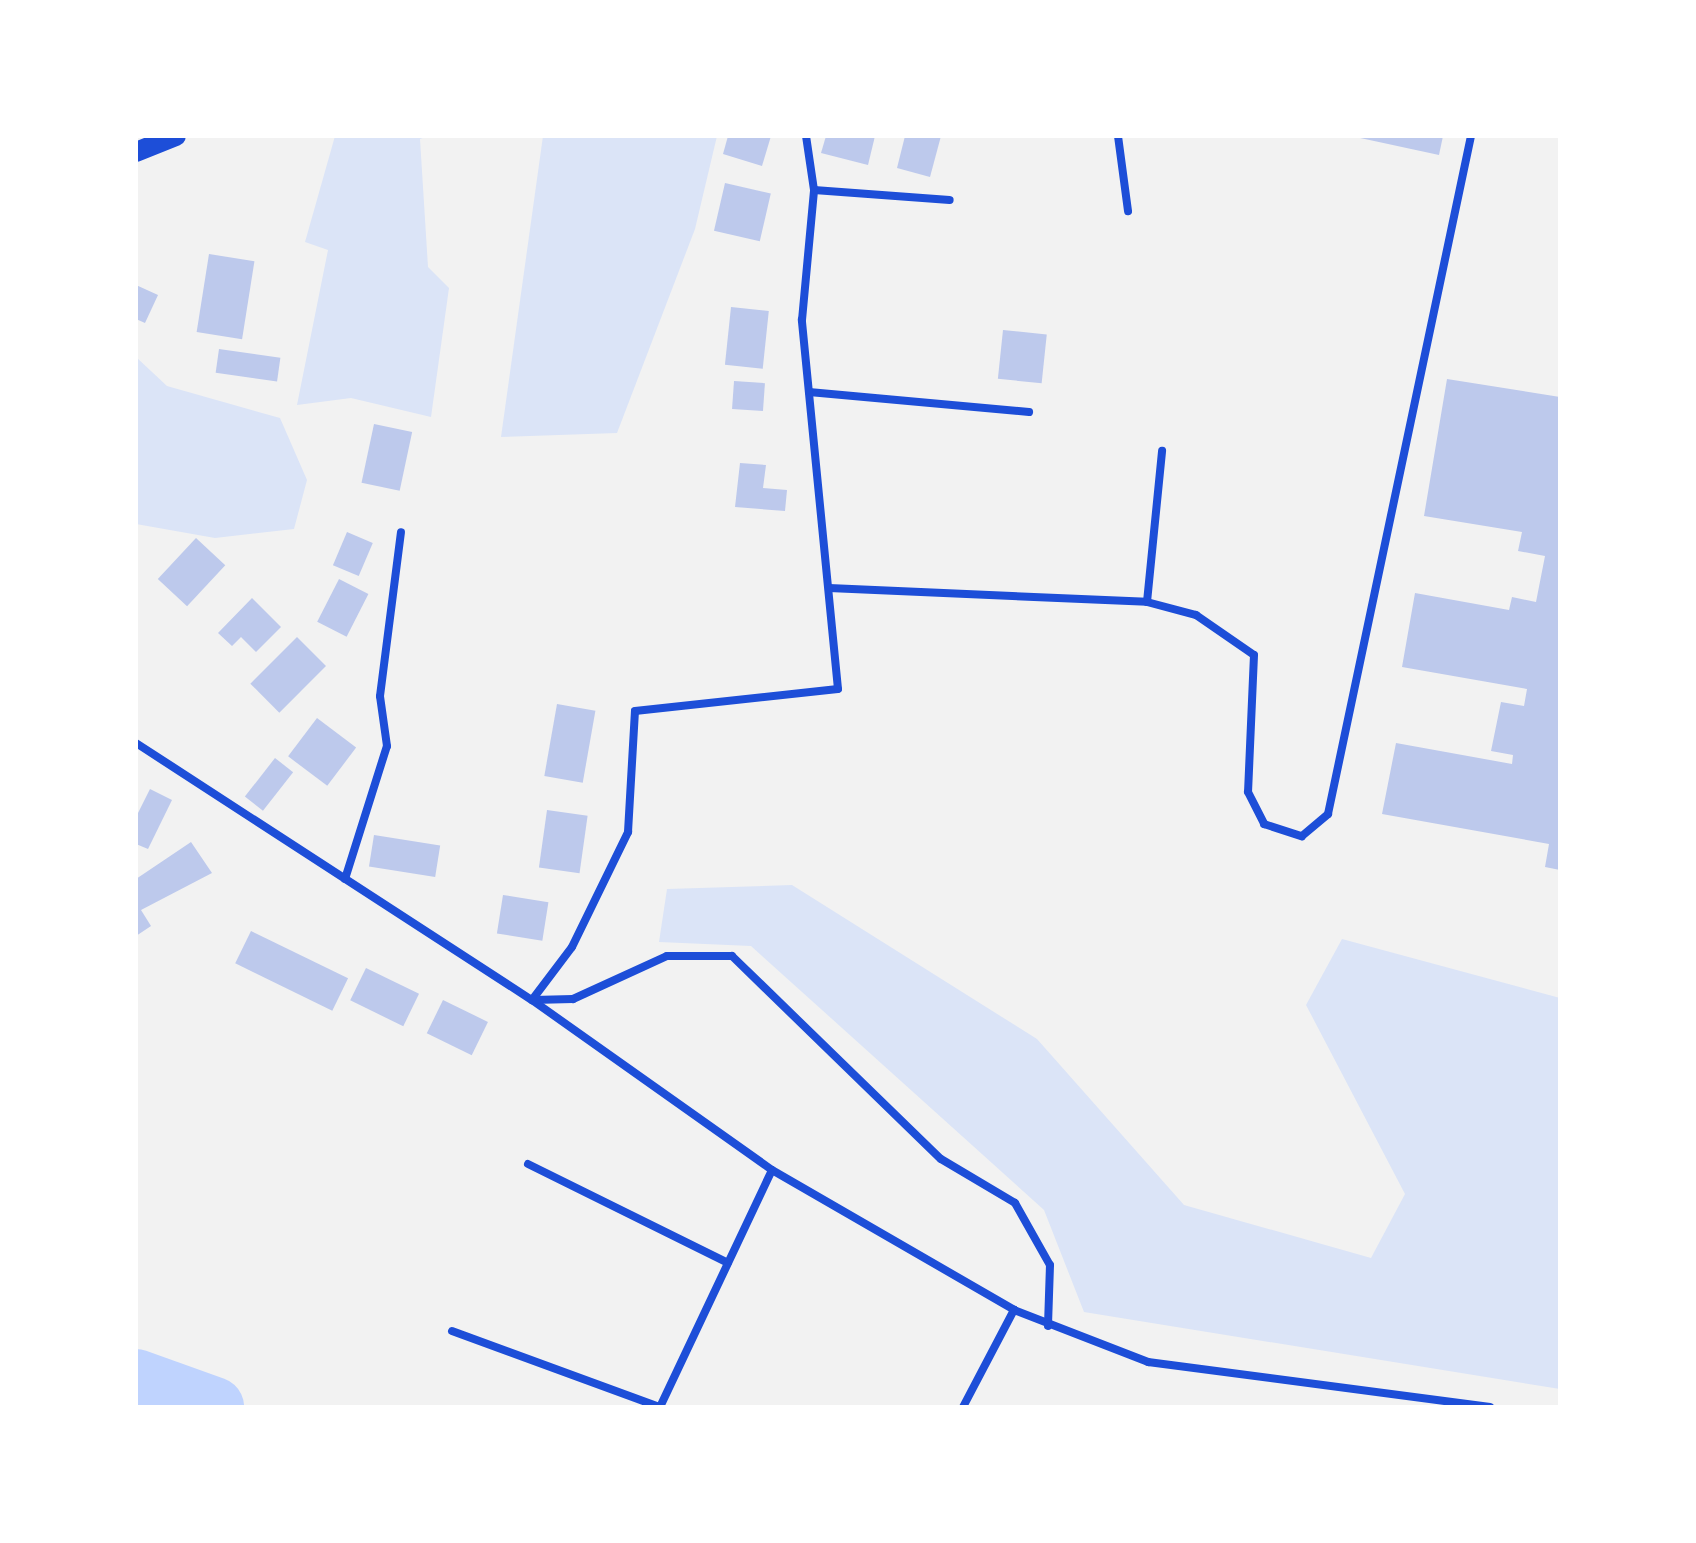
<!DOCTYPE html>
<html>
<head>
<meta charset="utf-8">
<style>
	body { margin:0 }
	#map { position:relative; width:1696px; height:1543px; overflow:hidden; background:#f2f2f2; font-family:"PT Sans Narrow",sans-serif }
	div>[style] { position:absolute }
	[style*='--x'] { left:calc(var(--x)*1px); top:calc(var(--y)*1px); width:calc(var(--w)*1px); rotate:calc(var(--a)*1deg) }
	.green>* { inset:0; background:#dbe4f7 }
	.river>* { height:60px; margin:-30px; padding:0 30px; transform-origin:30px; border-radius:30px; background:#bfd3fe }
	.building>* { inset:0; background:#bdc9ec; transform-origin:0 0 }
	.minor>* { height:8px; margin:-4px; padding:0 4px; transform-origin:4px; border-radius:4px; background:#1d4ed8 }
	.primary>* { height:20px; margin:-10px; padding:0 10px; transform-origin:10px; border-radius:10px; background:#1d4ed8 }
	span { translate:-50% -50%; white-space:nowrap; text-align:center; line-height:1.15; -webkit-text-stroke:6px #fff; paint-order:stroke }
	.frame { position:absolute; inset:0; border:138px solid #fff; pointer-events:none }
</style>
</head>
<body>
<div id="map">
	<div class="green">
		<i style="clip-path:polygon(335px 136px,428px 136px,420px 139px,428px 267px,449px 288px,431px 417px,351px 398px,297px 405px,328px 250px,305px 242px)"></i>
		<i style="clip-path:polygon(543px 136px,717px 136px,695px 229px,617px 433px,501px 437px)"></i>
		<i style="clip-path:polygon(136px 357px,167px 386px,280px 418px,307px 480px,294px 529px,215px 538px,136px 524px)"></i>
		<i style="clip-path:polygon(792px 885px,1037px 1039px,1184px 1205px,1371px 1258px,1405px 1194px,1306px 1005px,1342px 939px,1560px 998px,1560px 1389px,1084px 1312px,1044px 1210px,751px 946px,659px 942px,667px 889px)"></i>
	</div>
	<div class="river">
		<i style="--x:136;--y:1379;--w:83;--a:19.7"></i>
	</div>
	<div class="building">
		<i style="clip-path:polygon(728px 136px,771px 136px,762px 166px,723px 154px)"></i>
		<i style="clip-path:polygon(826px 136px,875px 136px,868px 165px,821px 153px)"></i>
		<i style="clip-path:polygon(905px 136px,941px 136px,930px 177px,897px 168px)"></i>
		<i style="clip-path:polygon(1351px 136px,1443px 136px,1439px 155px)"></i>
		<i style="left:725px;top:183px;width:47px;height:49px;rotate:13deg"></i>
		<i style="left:209px;top:254px;width:46px;height:79px;rotate:9deg"></i>
		<i style="clip-path:polygon(136px 285px,158px 295px,145px 323px,136px 319px)"></i>
		<i style="left:731px;top:307px;width:38px;height:58px;rotate:6deg"></i>
		<i style="left:1003px;top:330px;width:44px;height:49px;rotate:6deg"></i>
		<i style="left:219px;top:349px;width:62px;height:24px;rotate:8deg"></i>
		<i style="clip-path:polygon(1447px 379px,1560px 397px,1560px 870px,1545px 867px,1549px 844px,1382px 814px,1396px 743px,1512px 764px,1513px 755px,1491px 751px,1501px 702px,1524px 706px,1527px 689px,1402px 667px,1415px 593px,1509px 610px,1512px 597px,1536px 602px,1545px 556px,1518px 551px,1522px 532px,1424px 516px)"></i>
		<i style="left:734px;top:381px;width:31px;height:28px;rotate:4deg"></i>
		<i style="left:374px;top:424px;width:39px;height:60px;rotate:12deg"></i>
		<i style="clip-path:polygon(740px 463px,766px 465px,763px 488px,787px 490px,785px 511px,735px 507px)"></i>
		<i style="left:347px;top:532px;width:28px;height:36px;rotate:23deg"></i>
		<i style="left:196px;top:538px;width:40px;height:56px;rotate:43deg"></i>
		<i style="left:339px;top:579px;width:33px;height:48px;rotate:27deg"></i>
		<i style="clip-path:polygon(252px 598px,281px 627px,256px 652px,241px 637px,232px 646px,218px 633px)"></i>
		<i style="left:297px;top:637px;width:41px;height:66px;rotate:45deg"></i>
		<i style="left:557px;top:704px;width:39px;height:73px;rotate:10deg"></i>
		<i style="left:317px;top:718px;width:49px;height:48px;rotate:37deg"></i>
		<i style="left:275px;top:758px;width:23px;height:49px;rotate:38deg"></i>
		<i style="clip-path:polygon(150px 789px,172px 800px,148px 849px,136px 844px,136px 817px)"></i>
		<i style="left:547px;top:810px;width:41px;height:58px;rotate:8deg"></i>
		<i style="left:374px;top:835px;width:67px;height:32px;rotate:9deg"></i>
		<i style="clip-path:polygon(191px 842px,212px 873px,141px 910px,151px 926px,136px 936px,136px 879px)"></i>
		<i style="left:503px;top:895px;width:46px;height:39px;rotate:9deg"></i>
		<i style="left:251px;top:931px;width:108px;height:36px;rotate:26deg"></i>
		<i style="left:366px;top:968px;width:59px;height:36px;rotate:26deg"></i>
		<i style="left:443px;top:1000px;width:50px;height:37px;rotate:26deg"></i>
	</div>
	<div class="minor">
		<i style="--x:1118;--y:136;--w:76;--a:82.4"></i>
		<i style="--x:814;--y:190;--w:136;--a:4.2"></i>
		<i style="--x:809;--y:392;--w:221;--a:5.2"></i>
		<i style="--x:829;--y:588;--w:318;--a:2.5"></i>
		<i style="--x:1147;--y:602;--w:51;--a:14.9"></i>
		<i style="--x:1196;--y:615;--w:70;--a:34.6"></i>
		<i style="--x:1254;--y:655;--w:137;--a:92.5"></i>
		<i style="--x:1248;--y:792;--w:36;--a:63"></i>
		<i style="--x:1264;--y:824;--w:40;--a:18"></i>
		<i style="--x:1302;--y:836;--w:34;--a:-40"></i>
		<i style="--x:1328;--y:814;--w:693;--a:-78.09"></i>
		<i style="--x:1147;--y:602;--w:152;--a:-84.3"></i>
		<i style="--x:136;--y:743;--w:472;--a:33"></i>
		<i style="--x:532;--y:1000;--w:294;--a:35.3"></i>
		<i style="--x:772;--y:1170;--w:280;--a:30"></i>
		<i style="--x:1014;--y:1310;--w:144;--a:21.2"></i>
		<i style="--x:1148;--y:1362;--w:345;--a:7.5"></i>
		<i style="--x:345;--y:879;--w:139;--a:-72.5"></i>
		<i style="--x:387;--y:746;--w:50;--a:-98"></i>
		<i style="--x:380;--y:696;--w:165;--a:-82.7"></i>
		<i style="--x:532;--y:1000;--w:66;--a:-53"></i>
		<i style="--x:572;--y:947;--w:128;--a:-64"></i>
		<i style="--x:628;--y:832;--w:121;--a:-86.7"></i>
		<i style="--x:635;--y:711;--w:204;--a:-6.2"></i>
		<i style="--x:838;--y:689;--w:371;--a:-95.6"></i>
		<i style="--x:802;--y:320;--w:131;--a:-84.7"></i>
		<i style="--x:814;--y:190;--w:55;--a:-98.4"></i>
		<i style="--x:533;--y:1000;--w:40;--a:-1.4"></i>
		<i style="--x:573;--y:999;--w:103;--a:-24.6"></i>
		<i style="--x:667;--y:956;--w:65;--a:0"></i>
		<i style="--x:732;--y:956;--w:291;--a:44.2"></i>
		<i style="--x:941;--y:1159;--w:86;--a:30.7"></i>
		<i style="--x:1015;--y:1203;--w:71;--a:60.6"></i>
		<i style="--x:1050;--y:1265;--w:61;--a:91.9"></i>
		<i style="--x:528;--y:1164;--w:223;--a:26.3"></i>
		<i style="--x:452;--y:1331;--w:221;--a:20.1"></i>
		<i style="--x:660;--y:1407;--w:262;--a:-64.7"></i>
		<i style="--x:963;--y:1407;--w:110;--a:-62.3"></i>
	</div>
	<div class="primary">
		<i style="--x:136;--y:152;--w:43;--a:-21.8"></i>
	</div>
	<div class="frame"></div>
</div>
</body>
</html>
